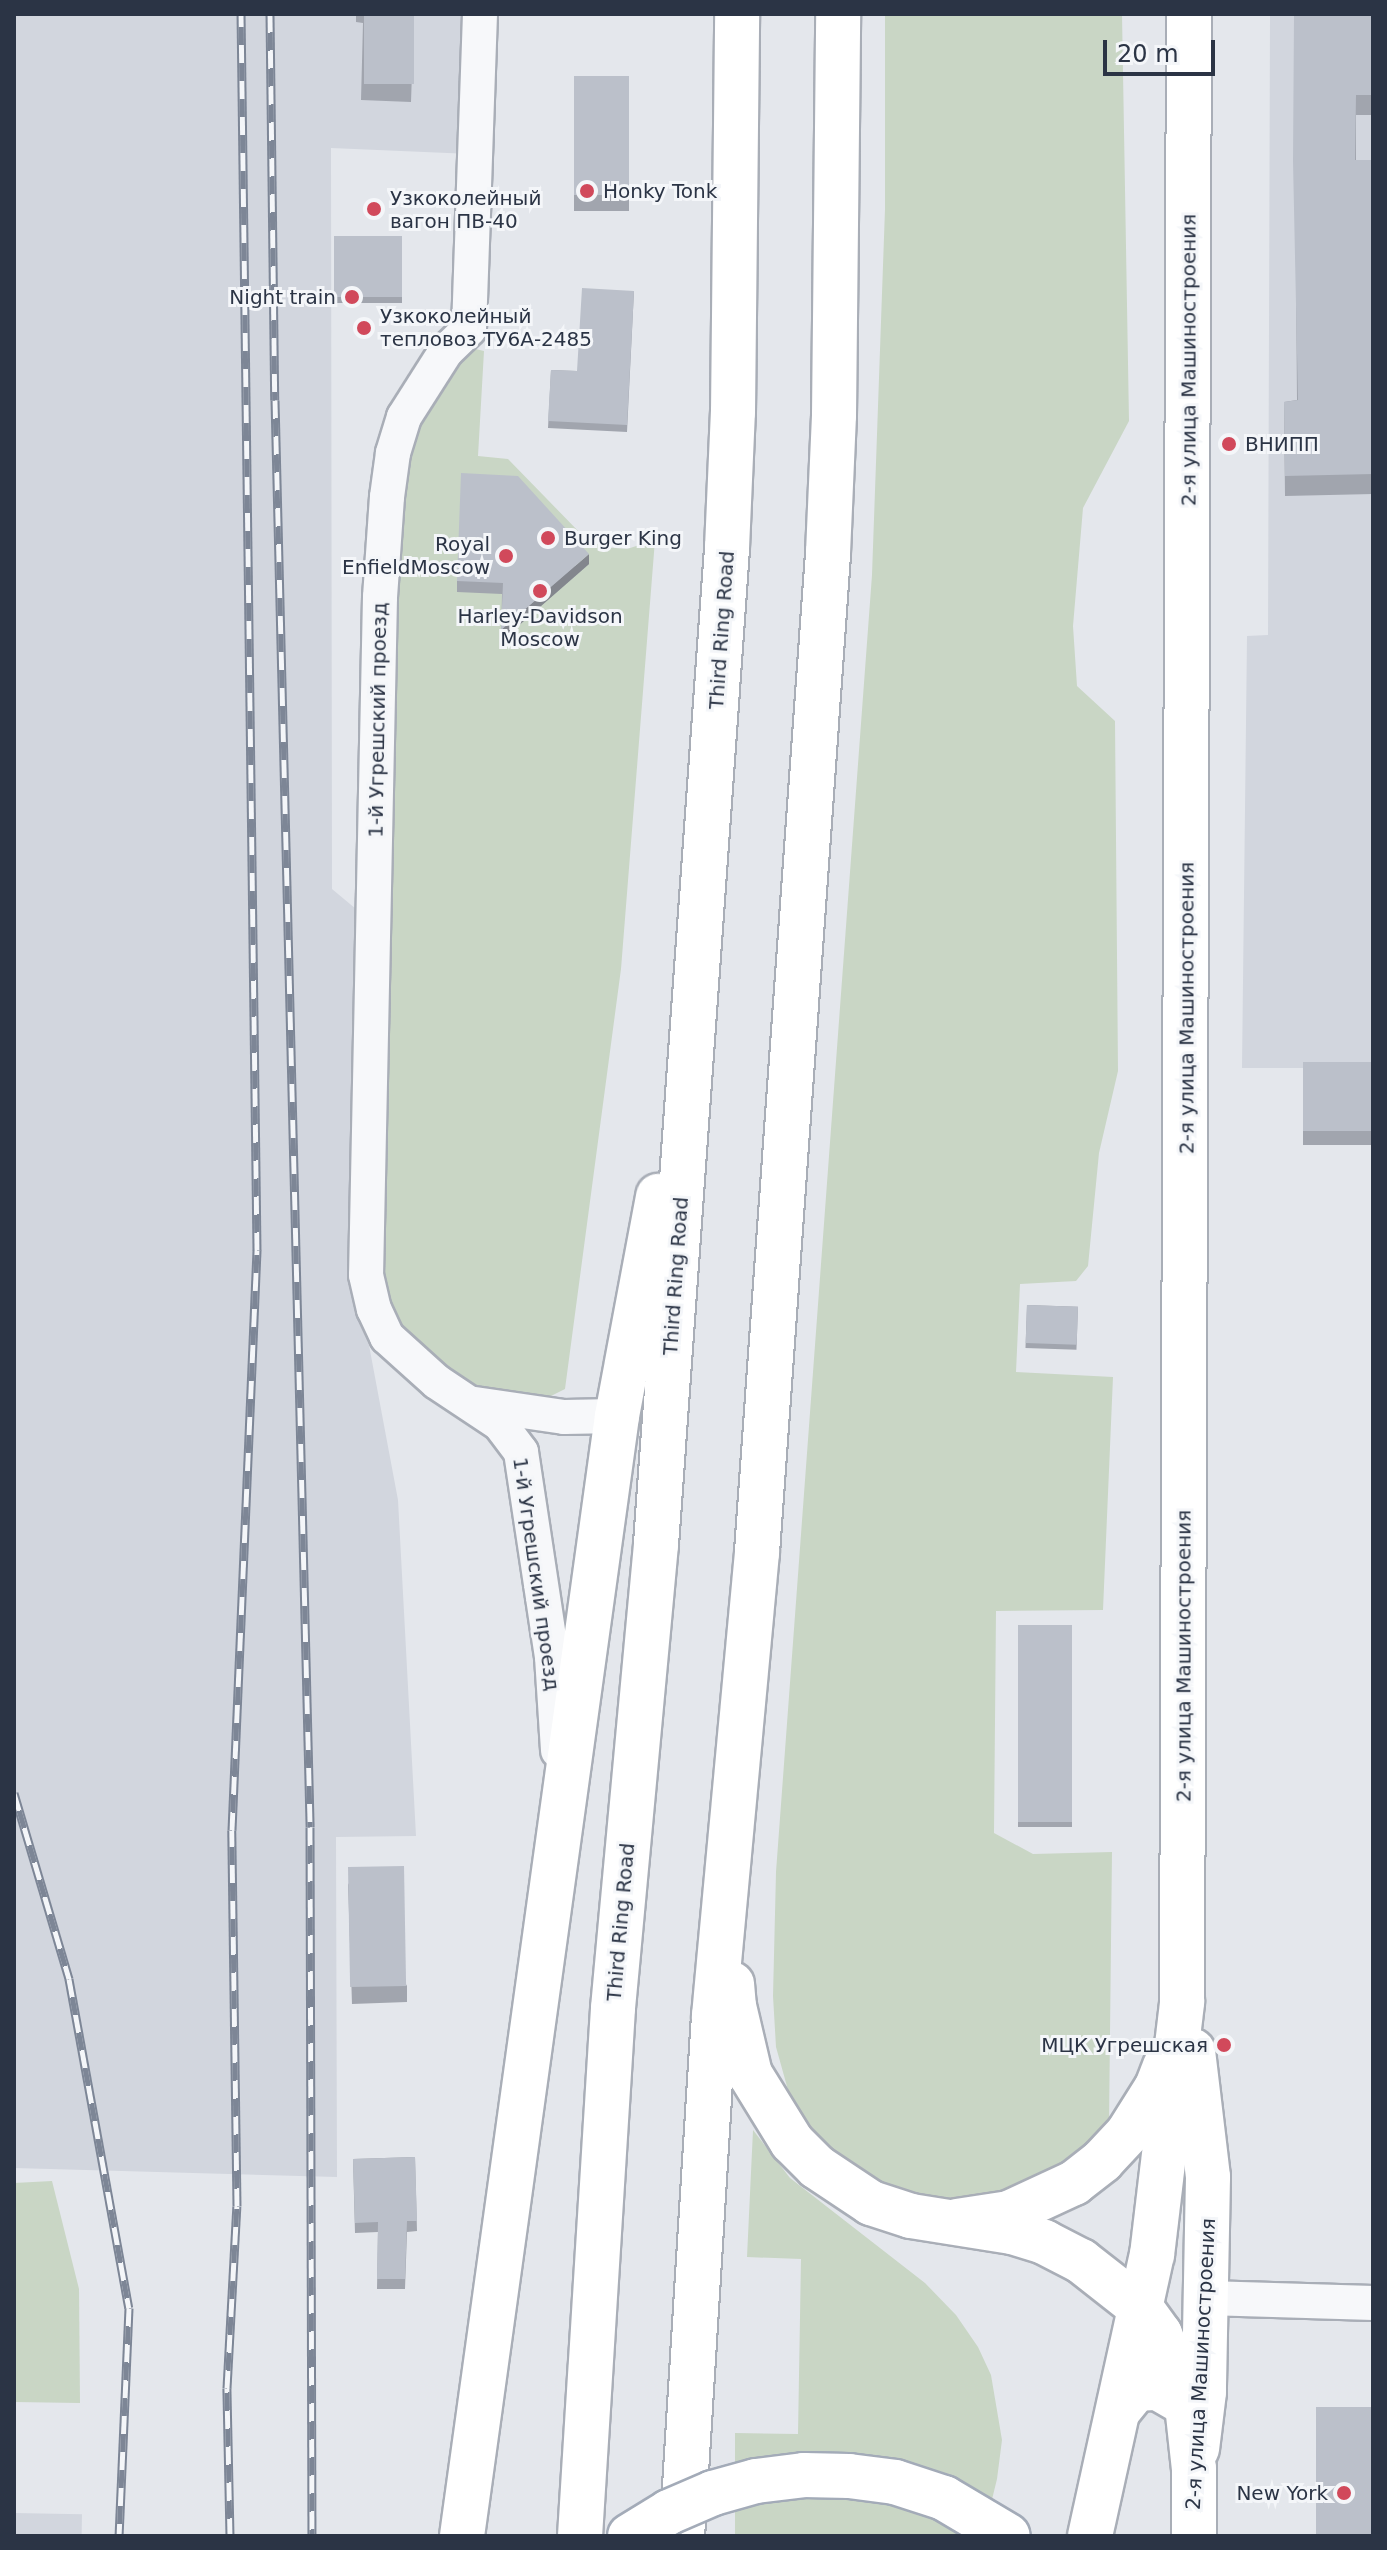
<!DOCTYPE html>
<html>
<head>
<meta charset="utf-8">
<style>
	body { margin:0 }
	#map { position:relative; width:1387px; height:2550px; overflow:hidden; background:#e4e7ec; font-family:"DejaVu Sans",sans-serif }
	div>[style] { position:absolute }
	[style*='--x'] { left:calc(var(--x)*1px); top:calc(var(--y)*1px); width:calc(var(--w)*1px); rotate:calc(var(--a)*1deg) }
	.built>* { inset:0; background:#d2d6de; transform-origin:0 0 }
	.green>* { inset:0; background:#c9d6c5 }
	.roads { filter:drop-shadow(2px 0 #a9aeb7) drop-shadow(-2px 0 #a9aeb7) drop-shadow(0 2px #a9aeb7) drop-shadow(0 -2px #a9aeb7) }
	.street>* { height:34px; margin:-17px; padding:0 17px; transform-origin:17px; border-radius:17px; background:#f7f8fa }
	.secondary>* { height:44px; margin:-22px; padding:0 22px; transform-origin:22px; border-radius:22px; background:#fff }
	.primary>* { height:44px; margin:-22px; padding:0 22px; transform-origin:22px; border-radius:22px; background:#fff }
	.rail>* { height:9px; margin-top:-4.5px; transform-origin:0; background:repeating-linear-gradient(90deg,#f4f6f9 0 18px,#7d8696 0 36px); box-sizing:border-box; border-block:2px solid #7d8696 }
	.bridges { filter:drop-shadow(2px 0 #a3abb8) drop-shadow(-2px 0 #a3abb8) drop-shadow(0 2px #a3abb8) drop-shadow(0 -2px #a3abb8) }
	.primary-bridge>* { height:44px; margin:-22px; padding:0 22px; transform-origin:22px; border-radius:22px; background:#fff }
	.wall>* { inset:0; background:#a1a5ae; transform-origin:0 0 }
	.shaded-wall>* { inset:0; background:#83868d }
	.building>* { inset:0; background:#bbc0ca; transform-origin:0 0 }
	.dots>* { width:22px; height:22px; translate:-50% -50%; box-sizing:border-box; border:4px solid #f4f6f9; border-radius:50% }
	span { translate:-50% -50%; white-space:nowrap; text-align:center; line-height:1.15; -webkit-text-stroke:6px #f4f6f9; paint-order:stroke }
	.poi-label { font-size:20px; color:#2b3445 }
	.left { translate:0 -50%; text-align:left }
	.right { translate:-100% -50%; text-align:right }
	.street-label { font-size:20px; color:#2b3445 }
	.frame { position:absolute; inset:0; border:16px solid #2b3445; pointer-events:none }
	.scale { position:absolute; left:1103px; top:40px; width:112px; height:36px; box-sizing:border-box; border:4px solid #2b3445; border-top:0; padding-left:10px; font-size:24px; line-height:28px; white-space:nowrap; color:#2b3445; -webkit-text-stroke:6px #f4f6f9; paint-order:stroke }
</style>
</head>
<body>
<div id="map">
	<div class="built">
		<i style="clip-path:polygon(14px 14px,474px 14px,471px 154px,331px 148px,332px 889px,362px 914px,357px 1281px,398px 1500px,416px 1836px,336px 1837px,337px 2177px,14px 2168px)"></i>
		<i style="clip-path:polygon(1270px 14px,1373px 14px,1373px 1068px,1242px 1068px,1247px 636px,1268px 635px)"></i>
		<i style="left:14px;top:2513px;width:68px;height:23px;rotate:1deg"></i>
	</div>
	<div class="green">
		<i style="clip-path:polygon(885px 14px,1122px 14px,1129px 421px,1083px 508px,1073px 626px,1077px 686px,1115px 721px,1118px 1071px,1099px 1153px,1088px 1266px,1076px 1281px,1020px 1284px,1016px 1372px,1113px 1377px,1103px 1610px,996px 1611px,994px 1833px,1033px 1854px,1112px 1852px,1109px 2125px,1091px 2150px,1006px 2194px,945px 2203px,913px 2198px,879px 2184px,832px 2151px,809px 2124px,788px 2090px,776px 2047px,773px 1996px,776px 1872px,872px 575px,885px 209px)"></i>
		<i style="clip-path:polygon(467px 347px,484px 351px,478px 456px,508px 459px,583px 536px,604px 547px,627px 549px,655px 540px,621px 969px,565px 1389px,547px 1398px,478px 1391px,412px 1346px,385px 1301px,380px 1271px,397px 496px,416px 417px)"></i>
		<i style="clip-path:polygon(753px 2130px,790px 2178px,925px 2283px,956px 2315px,978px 2347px,991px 2375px,1002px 2440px,997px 2479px,983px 2536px,735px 2536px,735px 2433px,798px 2434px,801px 2259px,747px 2257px)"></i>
		<i style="clip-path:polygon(52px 2181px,79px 2289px,80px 2403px,14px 2402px,14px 2183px)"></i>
	</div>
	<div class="roads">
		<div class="street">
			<i style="--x:480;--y:14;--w:315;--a:92"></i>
			<i style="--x:469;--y:329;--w:32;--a:136"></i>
			<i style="--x:446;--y:351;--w:78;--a:122.5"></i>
			<i style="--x:404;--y:417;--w:38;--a:107"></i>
			<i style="--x:393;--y:453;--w:44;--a:97.8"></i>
			<i style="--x:387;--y:497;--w:100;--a:94"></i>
			<i style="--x:380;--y:597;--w:678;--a:91.18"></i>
			<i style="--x:366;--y:1275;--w:35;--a:77"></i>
			<i style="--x:374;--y:1309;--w:31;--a:65"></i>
			<i style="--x:387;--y:1337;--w:67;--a:42"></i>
			<i style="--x:437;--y:1382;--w:76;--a:33.7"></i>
			<i style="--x:500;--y:1424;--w:35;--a:53"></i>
			<i style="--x:521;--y:1452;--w:207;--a:81.4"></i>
			<i style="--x:552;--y:1657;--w:94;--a:86.3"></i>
			<i style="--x:475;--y:1404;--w:90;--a:8.3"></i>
			<i style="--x:564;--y:1417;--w:53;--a:-1.1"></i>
			<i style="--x:1207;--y:2298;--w:166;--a:1.7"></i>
		</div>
		<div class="secondary">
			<i style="--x:1193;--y:2051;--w:127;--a:83.2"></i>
			<i style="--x:1208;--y:2177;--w:215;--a:91.1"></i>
			<i style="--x:1204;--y:2392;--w:57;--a:97"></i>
			<i style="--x:957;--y:2221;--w:53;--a:-8.7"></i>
			<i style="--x:1009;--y:2213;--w:72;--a:-24.8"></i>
			<i style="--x:1074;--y:2183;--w:36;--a:-38"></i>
			<i style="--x:1102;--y:2161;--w:38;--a:-47"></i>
			<i style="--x:1128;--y:2133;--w:54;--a:-57.8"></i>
			<i style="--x:1157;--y:2087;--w:22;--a:-69"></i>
			<i style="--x:1090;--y:2536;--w:288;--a:-77.6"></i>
			<i style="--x:1152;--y:2255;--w:255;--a:-83.2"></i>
			<i style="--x:1182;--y:2002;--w:1988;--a:-89.8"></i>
		</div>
		<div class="primary">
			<i style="--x:732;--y:1984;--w:22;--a:85"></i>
			<i style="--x:734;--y:2006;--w:70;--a:76.8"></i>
			<i style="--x:750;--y:2074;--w:80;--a:58.3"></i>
			<i style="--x:792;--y:2142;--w:35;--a:45"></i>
			<i style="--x:817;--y:2167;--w:65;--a:33.7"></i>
			<i style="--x:871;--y:2203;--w:42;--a:18"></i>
			<i style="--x:911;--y:2216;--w:102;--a:9"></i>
			<i style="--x:1012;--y:2232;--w:34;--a:17"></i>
			<i style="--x:1044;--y:2242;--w:42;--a:27.2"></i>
			<i style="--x:1081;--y:2261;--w:76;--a:38.1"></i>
			<i style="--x:1141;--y:2308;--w:32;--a:54"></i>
			<i style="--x:1160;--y:2334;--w:76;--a:69.2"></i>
			<i style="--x:1187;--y:2405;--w:64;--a:83.8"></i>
			<i style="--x:1194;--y:2469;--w:67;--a:90"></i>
			<i style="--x:1119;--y:2410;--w:27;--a:-51"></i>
			<i style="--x:1136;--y:2389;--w:22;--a:-3"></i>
			<i style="--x:1158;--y:2388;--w:34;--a:30"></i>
			<i style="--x:462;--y:2536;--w:1131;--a:-82.12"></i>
			<i style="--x:617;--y:1416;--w:224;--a:-79.4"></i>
			<i style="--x:580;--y:2536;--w:529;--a:-86.42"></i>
			<i style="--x:613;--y:2008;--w:466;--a:-84.7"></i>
			<i style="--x:656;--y:1544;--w:999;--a:-85.92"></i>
			<i style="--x:727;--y:548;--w:136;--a:-87.5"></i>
			<i style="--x:733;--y:412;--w:398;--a:-89.4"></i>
			<i style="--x:682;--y:2536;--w:521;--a:-86.48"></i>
			<i style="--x:714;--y:2016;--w:466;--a:-84.7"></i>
			<i style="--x:757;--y:1552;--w:1002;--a:-85.93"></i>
			<i style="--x:828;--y:553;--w:138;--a:-87.5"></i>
			<i style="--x:834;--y:415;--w:401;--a:-89.4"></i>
		</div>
	</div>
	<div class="rail">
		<i style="--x:270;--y:14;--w:386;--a:89.3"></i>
		<i style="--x:275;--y:400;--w:1427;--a:88.59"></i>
		<i style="--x:310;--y:1827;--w:709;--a:89.84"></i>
		<i style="--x:14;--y:1793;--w:194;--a:73.5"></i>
		<i style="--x:69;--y:1979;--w:334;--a:79.7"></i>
		<i style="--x:129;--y:2308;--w:228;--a:92.5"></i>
		<i style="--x:230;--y:2536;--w:148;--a:-91.2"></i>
		<i style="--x:227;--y:2388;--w:182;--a:-86.9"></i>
		<i style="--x:237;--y:2206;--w:376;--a:-90.8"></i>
		<i style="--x:232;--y:1830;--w:581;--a:-87.53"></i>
		<i style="--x:257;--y:1250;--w:1236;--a:-90.74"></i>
	</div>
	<div class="bridges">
		<div class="primary-bridge">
			<i style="--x:630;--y:2536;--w:46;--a:-31.6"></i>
			<i style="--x:669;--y:2512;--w:48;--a:-23.4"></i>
			<i style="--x:713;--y:2493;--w:45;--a:-15.6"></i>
			<i style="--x:756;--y:2481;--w:48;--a:-7.1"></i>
			<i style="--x:804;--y:2475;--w:45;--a:1.3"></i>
			<i style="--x:849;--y:2476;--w:46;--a:7.4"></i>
			<i style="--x:895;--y:2482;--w:52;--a:18.1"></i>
			<i style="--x:944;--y:2498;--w:74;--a:30.7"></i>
		</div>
	</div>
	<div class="wall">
		<i style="clip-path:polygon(356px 14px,414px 14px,411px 102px,361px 100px,363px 23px,356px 22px)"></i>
		<i style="clip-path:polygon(1294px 14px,1373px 14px,1373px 115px,1356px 115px,1356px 160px,1373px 160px,1373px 494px,1285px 496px,1284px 402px,1297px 400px)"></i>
		<i style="left:574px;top:76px;width:55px;height:135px"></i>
		<i style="left:334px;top:236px;width:68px;height:67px"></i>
		<i style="clip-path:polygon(634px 291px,627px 432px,548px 428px,551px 370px,577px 371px)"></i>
		<i style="clip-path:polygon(589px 564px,501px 641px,502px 594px,457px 592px,457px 581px)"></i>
		<i style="left:1373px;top:1062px;width:83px;height:70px;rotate:90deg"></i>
		<i style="left:1027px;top:1305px;width:51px;height:43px;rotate:2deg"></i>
		<i style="left:1018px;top:1625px;width:54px;height:202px"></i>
		<i style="clip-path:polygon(348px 1883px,407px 1986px,407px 2002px,352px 2004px)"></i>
		<i style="clip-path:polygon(415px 2157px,417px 2231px,407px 2232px,405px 2289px,377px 2289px,378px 2232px,355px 2233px,353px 2159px)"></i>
	</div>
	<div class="shaded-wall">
		<i style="clip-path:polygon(589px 554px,589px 564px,501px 641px,501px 630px)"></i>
	</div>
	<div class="building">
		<i style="left:364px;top:14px;width:50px;height:70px"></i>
		<i style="clip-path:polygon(1294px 14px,1373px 14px,1373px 95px,1356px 95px,1355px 160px,1373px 160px,1373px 474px,1285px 476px,1284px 402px,1298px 400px,1293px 161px)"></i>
		<i style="left:574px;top:76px;width:55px;height:119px"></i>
		<i style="left:334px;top:236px;width:68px;height:61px"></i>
		<i style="clip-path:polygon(582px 288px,634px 291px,627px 425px,548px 421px,551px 370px,577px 371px)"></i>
		<i style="clip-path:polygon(461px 473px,518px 476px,589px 554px,501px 630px,503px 583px,457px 581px)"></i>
		<i style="clip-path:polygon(1371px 731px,1373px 731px,1373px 839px)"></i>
		<i style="left:1373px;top:1062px;width:69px;height:70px;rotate:90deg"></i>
		<i style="left:1027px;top:1305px;width:51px;height:38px;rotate:2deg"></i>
		<i style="left:1018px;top:1625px;width:54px;height:197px"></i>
		<i style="left:404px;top:1866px;width:120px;height:56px;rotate:89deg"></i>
		<i style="clip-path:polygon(415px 2157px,417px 2221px,407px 2221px,405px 2279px,377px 2279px,378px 2222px,355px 2223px,353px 2159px)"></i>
		<i style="left:1316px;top:2407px;width:57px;height:129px"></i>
	</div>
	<div class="dots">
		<i style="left:587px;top:191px;background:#d1495b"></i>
		<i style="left:374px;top:209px;background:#d1495b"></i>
		<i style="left:352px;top:297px;background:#d1495b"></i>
		<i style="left:364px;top:328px;background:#d1495b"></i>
		<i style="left:1229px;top:444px;background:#d1495b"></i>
		<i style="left:548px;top:538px;background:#d1495b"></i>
		<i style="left:506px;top:556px;background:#d1495b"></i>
		<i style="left:540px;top:591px;background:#d1495b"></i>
		<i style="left:1224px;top:2045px;background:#d1495b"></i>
		<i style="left:1344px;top:2493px;background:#d1495b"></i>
	</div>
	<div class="poi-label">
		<span class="left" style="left:603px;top:191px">Honky Tonk</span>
		<span class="left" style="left:390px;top:210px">Узкоколейный<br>вагон ПВ-40</span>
		<span class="right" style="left:336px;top:297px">Night train</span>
		<span class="left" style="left:380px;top:328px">Узкоколейный<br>тепловоз ТУ6А-2485</span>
		<span class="left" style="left:1245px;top:444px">ВНИПП</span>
		<span class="left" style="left:564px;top:538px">Burger King</span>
		<span class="right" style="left:490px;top:556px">Royal<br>EnfieldMoscow</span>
		<span style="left:540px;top:628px">Harley-Davidson<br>Moscow</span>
		<span class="right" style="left:1208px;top:2045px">МЦК Угрешская</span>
		<span class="right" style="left:1328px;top:2493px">New York</span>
	</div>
	<div class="street-label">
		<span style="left:1189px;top:360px;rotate:-90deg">2-я улица Машиностроения</span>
		<span style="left:722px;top:630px;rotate:-86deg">Third Ring Road</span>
		<span style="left:378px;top:720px;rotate:-89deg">1-й Угрешский проезд</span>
		<span style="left:1187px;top:1008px;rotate:-90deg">2-я улица Машиностроения</span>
		<span style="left:676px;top:1276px;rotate:-86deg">Third Ring Road</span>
		<span style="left:536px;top:1574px;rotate:82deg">1-й Угрешский проезд</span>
		<span style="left:1184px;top:1656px;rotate:-90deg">2-я улица Машиностроения</span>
		<span style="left:621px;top:1922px;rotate:-85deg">Third Ring Road</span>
		<span style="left:1201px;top:2364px;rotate:-87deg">2-я улица Машиностроения</span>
	</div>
	<div class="frame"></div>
	<div class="scale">20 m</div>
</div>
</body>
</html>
